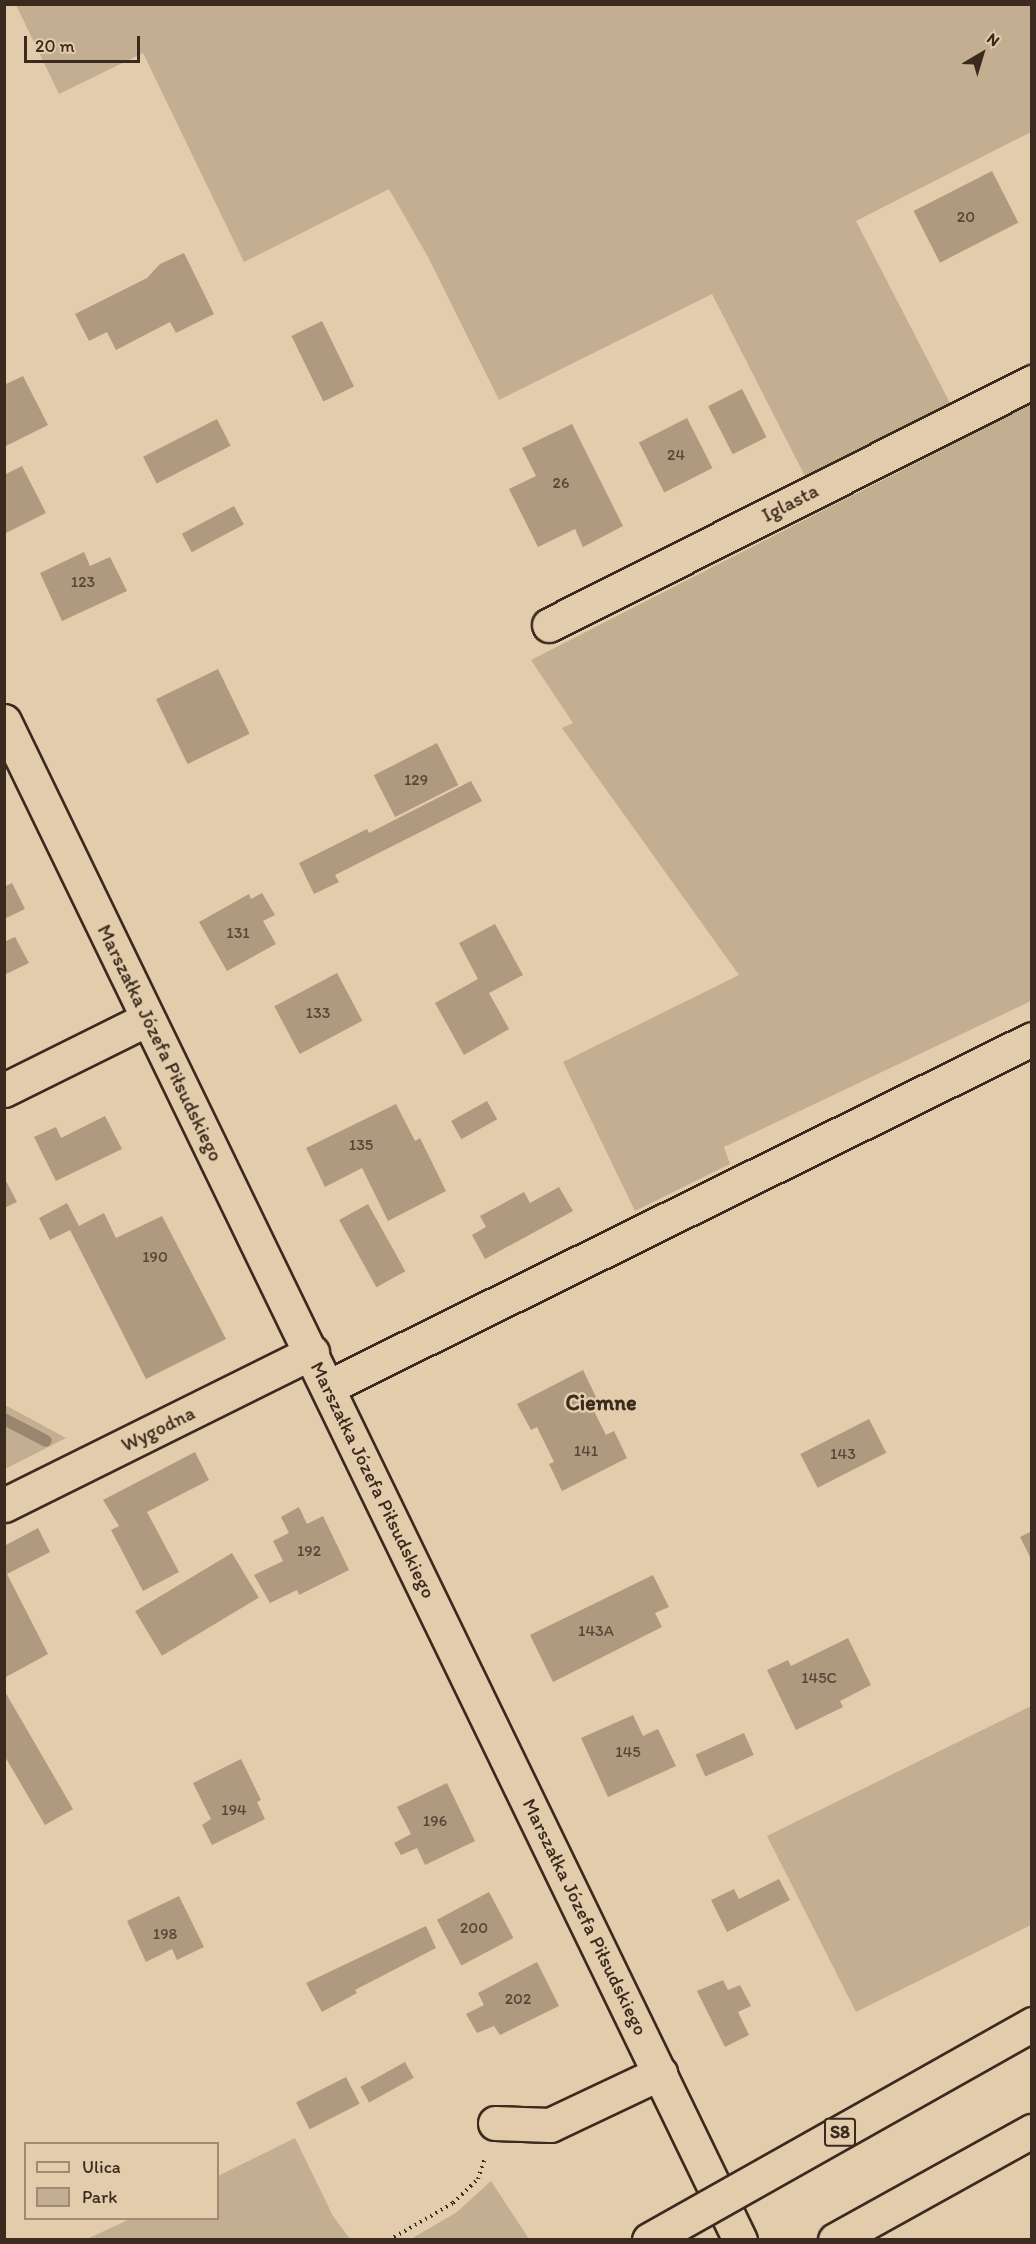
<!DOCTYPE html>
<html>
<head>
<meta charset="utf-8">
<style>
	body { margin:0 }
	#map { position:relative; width:1036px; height:2244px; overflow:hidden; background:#e2ccab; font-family:Itim,sans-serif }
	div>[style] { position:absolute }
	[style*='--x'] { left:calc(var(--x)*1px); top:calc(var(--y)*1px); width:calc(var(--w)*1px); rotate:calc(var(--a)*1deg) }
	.green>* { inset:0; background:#c4ae91 }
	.stream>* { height:12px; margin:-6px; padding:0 6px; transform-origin:6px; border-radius:6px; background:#9a866e }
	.building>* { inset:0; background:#af9a80; transform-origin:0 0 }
	.path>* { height:4px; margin-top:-2px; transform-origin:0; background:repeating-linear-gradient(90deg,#3b2a1e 0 1.5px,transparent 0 6px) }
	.roads { filter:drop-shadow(2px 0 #3b2a1e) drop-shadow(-2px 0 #3b2a1e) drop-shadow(0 2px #3b2a1e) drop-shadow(0 -2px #3b2a1e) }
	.minor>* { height:33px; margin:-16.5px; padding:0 16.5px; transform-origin:16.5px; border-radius:16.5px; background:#e2ccab }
	.highway>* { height:33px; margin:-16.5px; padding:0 16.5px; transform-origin:16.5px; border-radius:16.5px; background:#e2ccab }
	.bridges { filter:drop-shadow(2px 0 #3b2a1e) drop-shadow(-2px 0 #3b2a1e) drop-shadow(0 2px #3b2a1e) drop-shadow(0 -2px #3b2a1e) }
	.highway-bridge>* { height:33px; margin:-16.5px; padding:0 16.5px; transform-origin:16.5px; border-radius:16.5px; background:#e2ccab }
	span { translate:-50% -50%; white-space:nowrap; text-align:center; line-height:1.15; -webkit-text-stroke:5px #e2ccab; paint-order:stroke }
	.number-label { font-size:16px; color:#584636 }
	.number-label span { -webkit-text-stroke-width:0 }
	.shield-label span { padding:2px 4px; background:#e2ccab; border:2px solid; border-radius:4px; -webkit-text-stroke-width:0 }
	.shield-label { font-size:18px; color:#3b2a1e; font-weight:700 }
	.street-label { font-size:20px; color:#3b2a1e }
	.quarter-label { font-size:22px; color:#3b2a1e; font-weight:700 }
	.frame { position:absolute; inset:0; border:6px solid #3b2a1e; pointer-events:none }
	.legend { position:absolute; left:24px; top:2142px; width:195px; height:78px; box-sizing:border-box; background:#e2ccab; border:2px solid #9f8b73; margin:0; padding:8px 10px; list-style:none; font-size:18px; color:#3b2a1e }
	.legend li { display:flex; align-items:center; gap:12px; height:30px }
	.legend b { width:30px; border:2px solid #9f8b73 }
	.north { position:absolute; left:952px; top:24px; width:60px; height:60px; -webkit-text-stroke:4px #e2ccab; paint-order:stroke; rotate:38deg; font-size:16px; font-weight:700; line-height:24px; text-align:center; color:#3b2a1e }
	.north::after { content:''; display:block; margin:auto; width:21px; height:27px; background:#3b2a1e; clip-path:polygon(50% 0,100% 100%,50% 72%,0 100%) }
	.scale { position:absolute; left:24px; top:36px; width:116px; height:27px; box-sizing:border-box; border:3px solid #3b2a1e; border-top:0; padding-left:8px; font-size:18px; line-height:21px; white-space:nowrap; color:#3b2a1e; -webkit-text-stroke:4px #e2ccab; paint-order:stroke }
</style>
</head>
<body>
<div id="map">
	<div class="green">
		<i style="clip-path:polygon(16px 5px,1031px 5px,1031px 132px,856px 221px,952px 407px,807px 480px,712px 294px,499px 400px,428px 257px,389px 189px,244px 262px,143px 53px,59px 94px)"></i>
		<i style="clip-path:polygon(1031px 404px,1031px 1001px,724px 1147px,730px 1164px,635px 1211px,563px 1062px,739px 975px,562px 728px,573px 723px,531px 660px)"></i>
		<i style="clip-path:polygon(5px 1405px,66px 1438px,5px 1469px)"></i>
		<i style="clip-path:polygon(1031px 1706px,1031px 1925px,856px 2012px,767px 1836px)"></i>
		<i style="clip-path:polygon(295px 2138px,333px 2216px,350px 2239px,87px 2239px,130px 2219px,218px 2218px,218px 2176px)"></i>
		<i style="clip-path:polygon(491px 2181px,529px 2239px,411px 2239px,457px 2212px)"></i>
	</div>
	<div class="stream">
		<i style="--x:4;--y:1419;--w:47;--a:27.6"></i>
	</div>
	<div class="building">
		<i style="left:992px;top:171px;width:58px;height:88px;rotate:63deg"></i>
		<i style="clip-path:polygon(184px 253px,214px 314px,176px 333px,170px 322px,116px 350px,107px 332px,89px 341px,75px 314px,147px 278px,160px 264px)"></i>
		<i style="left:322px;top:321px;width:73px;height:34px;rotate:64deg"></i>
		<i style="clip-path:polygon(23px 376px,48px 425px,4px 447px,4px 385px)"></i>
		<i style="left:742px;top:389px;width:54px;height:38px;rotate:63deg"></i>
		<i style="left:687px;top:418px;width:56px;height:54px;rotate:63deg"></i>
		<i style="left:217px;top:419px;width:30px;height:83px;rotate:63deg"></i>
		<i style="clip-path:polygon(572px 424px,623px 526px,583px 547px,575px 529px,538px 547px,509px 489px,536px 476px,522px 448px)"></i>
		<i style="clip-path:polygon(22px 466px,46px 513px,4px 534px,4px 475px)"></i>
		<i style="left:234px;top:506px;width:21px;height:59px;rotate:62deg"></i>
		<i style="clip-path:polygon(84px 552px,90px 566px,110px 557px,127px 591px,62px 621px,40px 573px)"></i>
		<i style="left:218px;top:669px;width:72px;height:69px;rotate:64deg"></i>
		<i style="left:437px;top:743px;width:47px;height:71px;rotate:63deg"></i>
		<i style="clip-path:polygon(471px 781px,482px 801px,335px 875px,339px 882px,314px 894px,299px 863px,367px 829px,369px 833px)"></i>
		<i style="clip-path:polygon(12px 883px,25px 909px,4px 919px,4px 887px)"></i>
		<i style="clip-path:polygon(262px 893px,275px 915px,263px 921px,276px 944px,227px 971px,199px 922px,249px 894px,251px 899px)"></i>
		<i style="clip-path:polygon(495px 924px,523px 975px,489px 993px,509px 1029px,464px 1055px,435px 1003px,478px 979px,459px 943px)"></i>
		<i style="clip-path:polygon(15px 937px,29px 963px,4px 975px,4px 942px)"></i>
		<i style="left:337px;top:973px;width:54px;height:71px;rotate:62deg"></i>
		<i style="left:487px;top:1101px;width:21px;height:41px;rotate:61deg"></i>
		<i style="clip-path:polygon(396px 1104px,415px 1141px,420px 1138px,446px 1191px,388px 1221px,362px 1168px,325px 1187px,306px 1148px)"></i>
		<i style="clip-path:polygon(105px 1116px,122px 1149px,56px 1181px,34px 1137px,56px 1127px,61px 1138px)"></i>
		<i style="clip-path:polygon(4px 1177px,17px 1202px,4px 1208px)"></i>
		<i style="clip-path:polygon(559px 1187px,573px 1211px,485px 1259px,472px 1235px,486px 1227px,480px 1216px,524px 1192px,530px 1203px)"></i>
		<i style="clip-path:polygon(67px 1203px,79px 1226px,104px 1213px,116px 1238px,162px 1216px,226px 1339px,146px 1379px,70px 1230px,50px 1240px,39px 1218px)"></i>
		<i style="left:368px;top:1204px;width:77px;height:33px;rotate:61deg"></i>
		<i style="clip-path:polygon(583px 1370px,596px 1397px,589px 1401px,606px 1435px,614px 1431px,627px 1458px,562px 1491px,549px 1464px,554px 1462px,537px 1427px,531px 1430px,517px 1404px)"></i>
		<i style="left:869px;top:1419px;width:38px;height:77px;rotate:63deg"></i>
		<i style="clip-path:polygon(195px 1452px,209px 1480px,147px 1512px,179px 1572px,143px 1591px,111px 1530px,119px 1526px,103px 1500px)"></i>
		<i style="clip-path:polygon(299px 1507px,307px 1524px,323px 1516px,349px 1570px,299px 1595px,297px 1590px,270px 1603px,254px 1575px,283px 1561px,273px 1541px,289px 1533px,281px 1517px)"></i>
		<i style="clip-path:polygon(38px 1528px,50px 1552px,7px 1574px,48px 1654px,4px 1678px,4px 1546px)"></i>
		<i style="clip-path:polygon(1032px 1531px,1032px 1561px,1020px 1537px)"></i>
		<i style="left:232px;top:1553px;width:52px;height:113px;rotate:59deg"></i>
		<i style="clip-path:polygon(653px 1575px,669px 1607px,655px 1613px,662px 1627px,553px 1682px,530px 1635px)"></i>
		<i style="clip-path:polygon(848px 1638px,871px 1685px,840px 1701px,843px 1707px,796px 1730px,767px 1670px,788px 1660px,791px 1666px)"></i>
		<i style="clip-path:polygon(4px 1690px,73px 1809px,45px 1825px,4px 1755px)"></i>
		<i style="clip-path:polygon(633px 1715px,643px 1736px,658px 1729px,676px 1766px,608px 1797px,581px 1738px)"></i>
		<i style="left:744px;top:1733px;width:24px;height:53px;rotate:66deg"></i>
		<i style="clip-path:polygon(241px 1759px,261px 1800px,257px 1802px,265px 1819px,212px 1845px,202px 1825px,211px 1819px,193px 1783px)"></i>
		<i style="clip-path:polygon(447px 1783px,475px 1841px,425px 1865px,417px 1848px,401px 1855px,394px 1843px,411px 1834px,397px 1807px)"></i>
		<i style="clip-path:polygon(779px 1879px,790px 1900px,727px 1932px,711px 1900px,734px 1889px,739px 1899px)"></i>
		<i style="left:489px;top:1892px;width:52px;height:59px;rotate:62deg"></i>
		<i style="clip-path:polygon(179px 1896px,204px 1947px,177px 1960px,172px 1949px,146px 1962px,127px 1921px)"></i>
		<i style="clip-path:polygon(426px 1926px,436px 1948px,355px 1990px,357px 1993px,322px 2012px,306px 1983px)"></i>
		<i style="clip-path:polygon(537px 1962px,559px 2006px,500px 2035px,494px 2026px,477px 2033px,466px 2014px,484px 2005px,478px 1993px)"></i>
		<i style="clip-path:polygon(723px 1980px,728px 1990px,740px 1985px,751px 2006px,738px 2012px,749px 2035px,725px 2047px,697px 1991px)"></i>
		<i style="left:405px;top:2062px;width:18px;height:51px;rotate:61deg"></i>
		<i style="left:346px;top:2077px;width:30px;height:56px;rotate:63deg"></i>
	</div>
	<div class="path">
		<i style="--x:389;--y:2240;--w:74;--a:-30"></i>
		<i style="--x:453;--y:2203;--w:35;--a:-44"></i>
		<i style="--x:478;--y:2179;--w:22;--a:-72"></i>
	</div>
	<div class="roads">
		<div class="minor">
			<i style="--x:549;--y:625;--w:541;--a:-26.71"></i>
			<i style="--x:4;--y:721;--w:1688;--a:64.15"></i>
			<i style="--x:4;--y:1090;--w:160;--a:-26.4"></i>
			<i style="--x:328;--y:1387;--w:785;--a:-26.3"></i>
			<i style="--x:4;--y:1505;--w:344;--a:-26.4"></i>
			<i style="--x:495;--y:2123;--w:55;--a:2.1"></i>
			<i style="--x:550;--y:2125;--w:122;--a:-25.3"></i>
		</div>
		<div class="highway">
			<i style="--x:835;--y:2240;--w:225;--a:-29"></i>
		</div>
	</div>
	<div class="bridges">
		<div class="highway-bridge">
			<i style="--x:649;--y:2240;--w:440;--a:-29.4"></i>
		</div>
	</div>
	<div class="number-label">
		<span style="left:966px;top:217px">20</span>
		<span style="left:676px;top:455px">24</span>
		<span style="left:561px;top:483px">26</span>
		<span style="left:83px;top:582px">123</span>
		<span style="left:416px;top:780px">129</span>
		<span style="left:238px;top:933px">131</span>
		<span style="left:318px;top:1013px">133</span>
		<span style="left:361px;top:1145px">135</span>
		<span style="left:155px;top:1257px">190</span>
		<span style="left:586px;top:1451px">141</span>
		<span style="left:843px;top:1454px">143</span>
		<span style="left:309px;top:1551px">192</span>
		<span style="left:596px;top:1631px">143A</span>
		<span style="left:819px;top:1678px">145C</span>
		<span style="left:628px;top:1752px">145</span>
		<span style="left:234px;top:1810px">194</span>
		<span style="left:435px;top:1821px">196</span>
		<span style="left:474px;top:1928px">200</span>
		<span style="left:165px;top:1934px">198</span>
		<span style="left:518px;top:1999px">202</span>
	</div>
	<div class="shield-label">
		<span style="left:840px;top:2132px">S8</span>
	</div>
	<div class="street-label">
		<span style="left:790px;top:503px;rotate:-27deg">Iglasta</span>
		<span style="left:160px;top:1043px;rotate:64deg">Marszałka Józefa Piłsudskiego</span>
		<span style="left:158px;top:1429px;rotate:-26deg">Wygodna</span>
		<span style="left:373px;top:1480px;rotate:64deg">Marszałka Józefa Piłsudskiego</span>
		<span style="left:585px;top:1917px;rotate:64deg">Marszałka Józefa Piłsudskiego</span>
	</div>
	<div class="quarter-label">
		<span style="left:601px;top:1403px">Ciemne</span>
	</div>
	<div class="frame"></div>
	<ul class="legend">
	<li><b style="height:8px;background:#e2ccab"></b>Ulica</li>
	<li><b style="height:16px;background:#c4ae91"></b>Park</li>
	</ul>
	<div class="north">N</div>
	<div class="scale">20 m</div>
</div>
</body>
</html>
